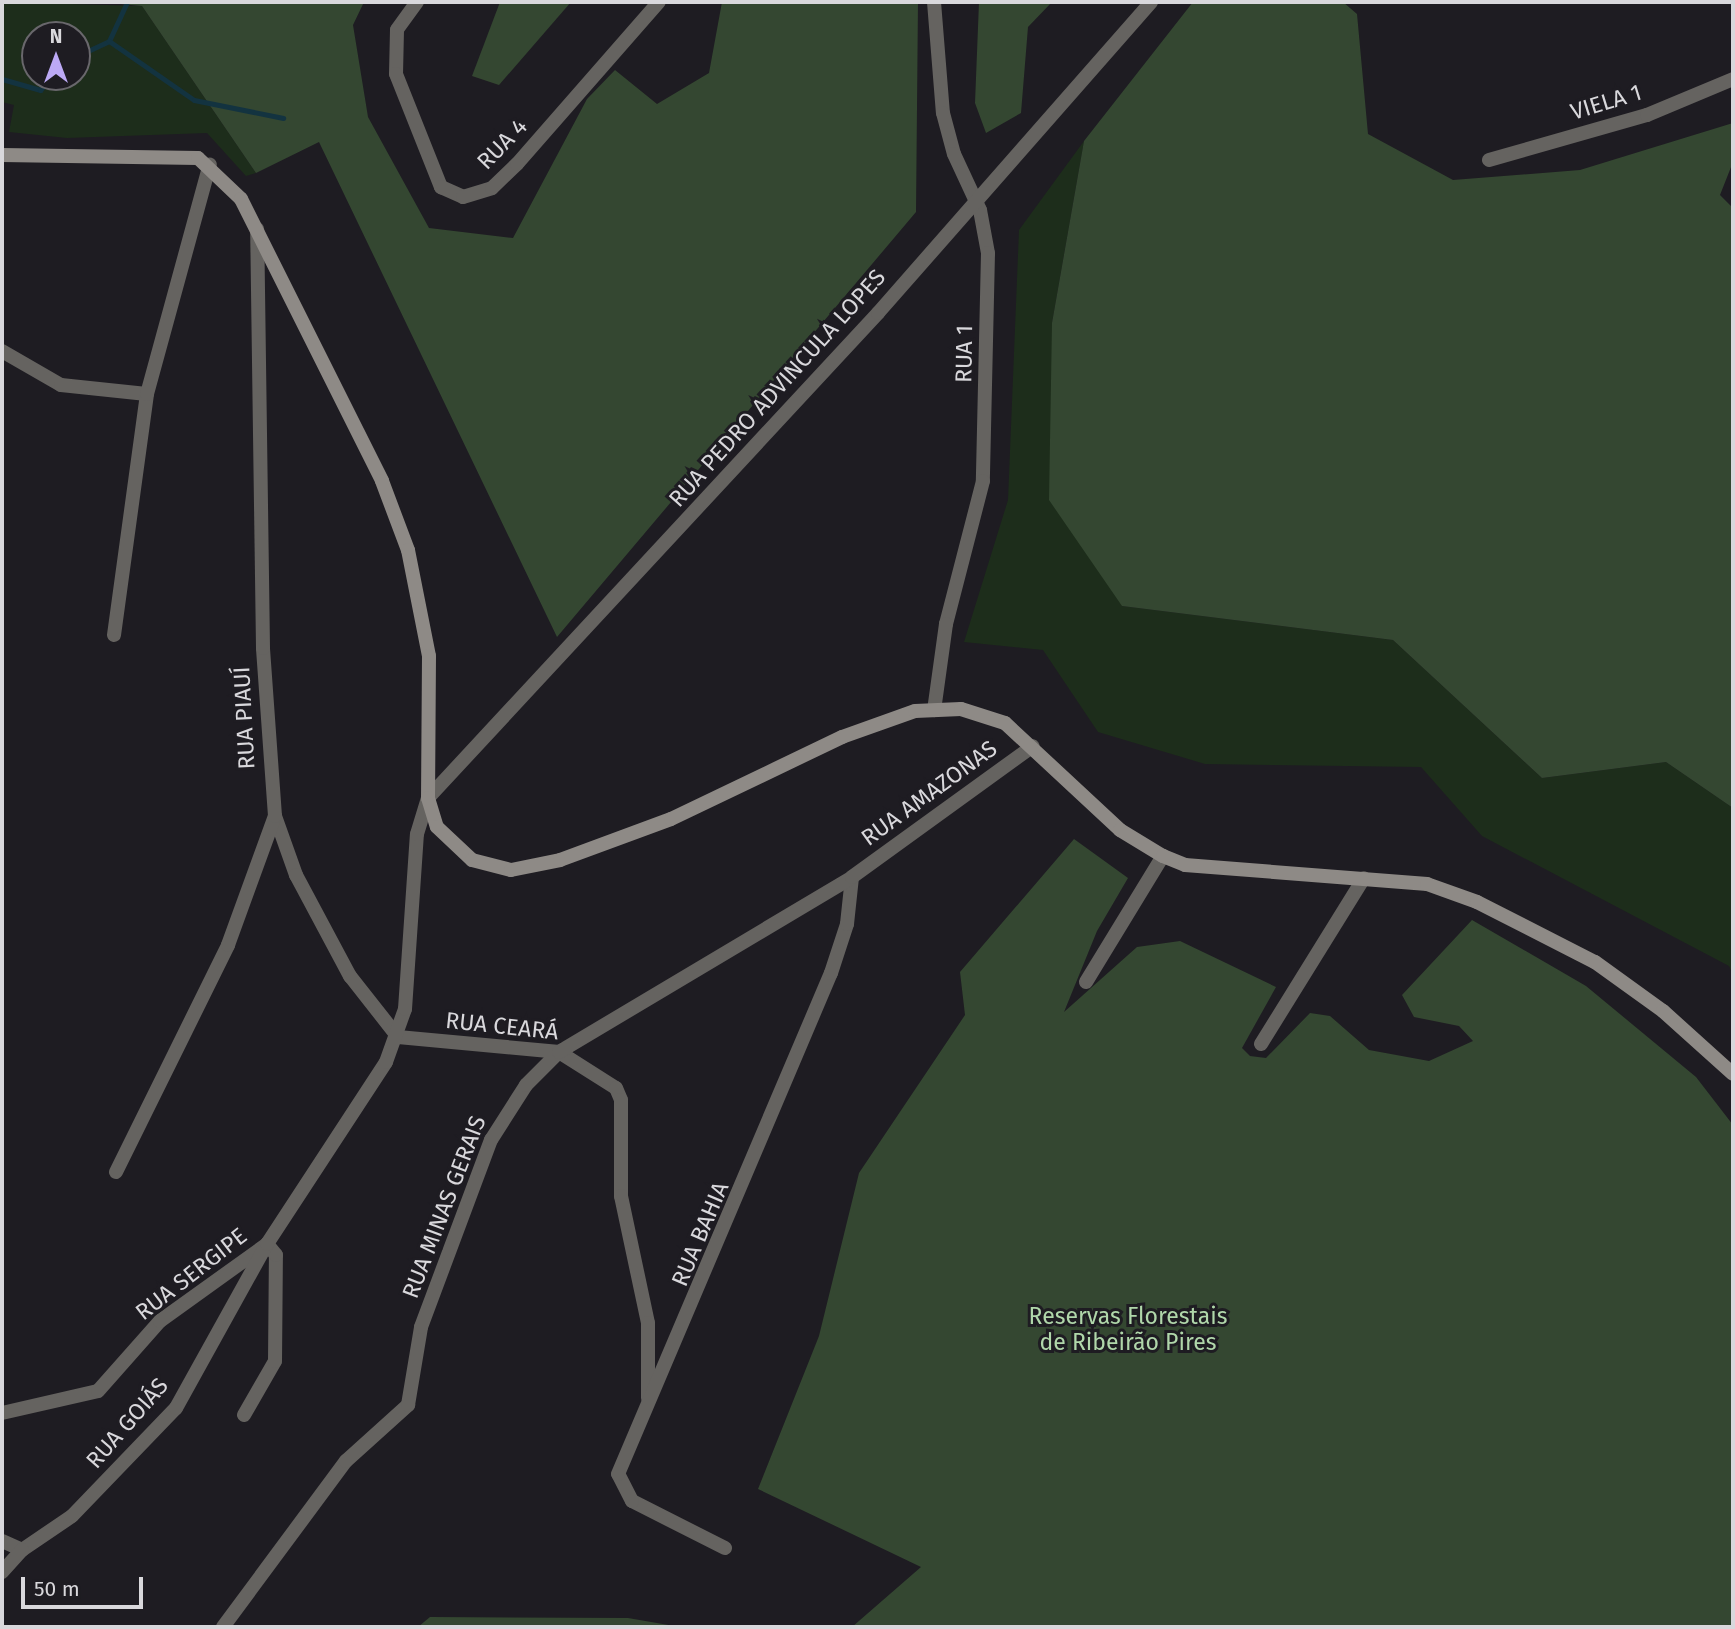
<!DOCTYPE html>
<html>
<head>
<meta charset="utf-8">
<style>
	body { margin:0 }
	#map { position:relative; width:1735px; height:1629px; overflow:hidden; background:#1e1c22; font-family:"Fira Sans",sans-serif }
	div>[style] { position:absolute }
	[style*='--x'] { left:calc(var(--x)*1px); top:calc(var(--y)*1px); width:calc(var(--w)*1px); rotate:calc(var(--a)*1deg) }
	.green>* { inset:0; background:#1d2d1b }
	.forest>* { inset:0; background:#344731 }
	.stream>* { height:5px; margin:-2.5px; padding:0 2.5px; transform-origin:2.5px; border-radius:2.5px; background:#133340 }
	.minor>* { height:14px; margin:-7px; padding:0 7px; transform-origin:7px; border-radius:7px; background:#656360 }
	.secondary>* { height:14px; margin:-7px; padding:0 7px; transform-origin:7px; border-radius:7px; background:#8e8a86 }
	span { translate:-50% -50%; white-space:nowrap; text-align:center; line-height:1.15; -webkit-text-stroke:6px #1e1c22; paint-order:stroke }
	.street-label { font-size:23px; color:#d9d8dc }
	.park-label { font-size:23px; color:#b0d7aa }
	.frame { position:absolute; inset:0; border:4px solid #d9d8dc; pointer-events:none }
	.north { position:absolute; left:21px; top:21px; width:70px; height:70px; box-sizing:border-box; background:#1e1c22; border:2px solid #69676c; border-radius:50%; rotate:0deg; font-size:19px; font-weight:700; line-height:28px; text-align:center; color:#d9d8dc }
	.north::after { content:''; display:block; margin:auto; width:24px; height:32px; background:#bca9f5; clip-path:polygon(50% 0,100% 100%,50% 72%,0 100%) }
	.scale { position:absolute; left:21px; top:1577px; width:122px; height:32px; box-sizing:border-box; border:4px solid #d9d8dc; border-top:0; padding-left:9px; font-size:21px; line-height:24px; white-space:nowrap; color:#d9d8dc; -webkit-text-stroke:5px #1e1c22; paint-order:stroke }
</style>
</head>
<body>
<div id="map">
	<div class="green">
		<i style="clip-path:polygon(evenodd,2px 2px,142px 6px,256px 173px,246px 176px,207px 133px,67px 138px,9px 132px,14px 105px,2px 102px,2px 2px,35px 35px,77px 35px,77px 77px,35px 77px,35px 35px)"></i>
		<i style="clip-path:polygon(1084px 141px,1052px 323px,1122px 606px,1393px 640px,1542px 778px,1666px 762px,1733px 808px,1733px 975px,1729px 966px,1482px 836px,1421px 767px,1205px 764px,1098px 732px,1043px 650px,964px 642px,1008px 500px,1019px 230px)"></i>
	</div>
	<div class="forest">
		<i style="clip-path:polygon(99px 2px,364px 2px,353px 25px,368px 117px,429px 228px,513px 238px,587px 99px,615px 70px,657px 104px,709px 73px,722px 2px,918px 2px,916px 212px,557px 637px,319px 142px,256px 173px,142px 6px)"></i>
		<i style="clip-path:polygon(500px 2px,571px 2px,499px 85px,472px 76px)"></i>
		<i style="clip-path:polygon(979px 2px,1052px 2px,1028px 27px,1021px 113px,986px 133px,975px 103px)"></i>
		<i style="clip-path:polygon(1193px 2px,1343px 2px,1357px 14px,1368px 134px,1453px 180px,1580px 170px,1733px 123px,1733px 162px,1720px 195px,1733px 208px,1733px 808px,1666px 762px,1542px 778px,1393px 640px,1122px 606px,1049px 500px,1052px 323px,1084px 141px)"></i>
		<i style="clip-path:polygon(1074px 839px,1128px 878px,1097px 931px,1064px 1012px,1137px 947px,1180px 941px,1276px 987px,1242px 1048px,1250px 1056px,1266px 1058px,1310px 1013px,1330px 1016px,1369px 1050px,1429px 1061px,1473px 1041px,1459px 1026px,1414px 1017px,1402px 995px,1472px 920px,1586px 986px,1696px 1077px,1733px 1125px,1733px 1627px,852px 1627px,921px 1567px,758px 1489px,819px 1336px,859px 1173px,965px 1015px,960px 972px)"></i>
		<i style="clip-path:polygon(430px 1617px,628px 1618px,680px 1627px,418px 1627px)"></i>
	</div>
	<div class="stream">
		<i style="--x:109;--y:41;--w:43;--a:-65.2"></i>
		<i style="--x:77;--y:56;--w:35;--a:-25"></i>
		<i style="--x:109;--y:41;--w:103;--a:34.8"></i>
		<i style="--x:194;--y:100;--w:91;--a:11.4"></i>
		<i style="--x:2;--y:79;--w:40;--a:16"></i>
		<i style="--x:40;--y:90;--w:18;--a:-47"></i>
	</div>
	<div class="minor">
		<i style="--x:417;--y:2;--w:34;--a:126"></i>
		<i style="--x:397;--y:30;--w:44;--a:91.3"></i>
		<i style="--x:396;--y:74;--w:122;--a:68.3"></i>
		<i style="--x:441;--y:187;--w:24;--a:24"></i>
		<i style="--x:463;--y:197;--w:30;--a:-17"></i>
		<i style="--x:492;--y:188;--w:35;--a:-44"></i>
		<i style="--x:517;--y:164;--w:215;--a:-48.8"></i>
		<i style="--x:934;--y:2;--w:111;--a:85.4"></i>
		<i style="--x:943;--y:113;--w:42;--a:75"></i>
		<i style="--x:954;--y:154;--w:62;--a:65.1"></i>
		<i style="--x:980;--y:210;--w:44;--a:79.5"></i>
		<i style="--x:988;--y:253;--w:228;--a:91.3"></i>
		<i style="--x:983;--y:481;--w:148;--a:104.5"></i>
		<i style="--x:946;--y:624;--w:87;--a:97.9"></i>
		<i style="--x:1489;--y:160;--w:164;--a:-15.9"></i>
		<i style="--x:1647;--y:115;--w:93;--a:-22.7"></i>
		<i style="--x:2;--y:351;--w:68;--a:30"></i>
		<i style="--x:61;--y:385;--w:86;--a:6"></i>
		<i style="--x:114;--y:635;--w:243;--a:-82.2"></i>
		<i style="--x:147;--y:394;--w:238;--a:-74.7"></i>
		<i style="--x:275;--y:816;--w:63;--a:70.4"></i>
		<i style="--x:296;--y:875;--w:115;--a:61.9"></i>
		<i style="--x:350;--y:976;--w:78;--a:51.8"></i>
		<i style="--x:398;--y:1037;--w:162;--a:5.3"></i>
		<i style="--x:559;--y:1052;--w:67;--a:32.3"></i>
		<i style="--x:616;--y:1088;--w:13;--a:67"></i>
		<i style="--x:621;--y:1100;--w:96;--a:90"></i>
		<i style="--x:621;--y:1196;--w:130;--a:78"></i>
		<i style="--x:648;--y:1323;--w:75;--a:90"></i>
		<i style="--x:1086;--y:982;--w:148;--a:-58.6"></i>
		<i style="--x:1261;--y:1044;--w:195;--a:-58.2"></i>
		<i style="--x:116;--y:1172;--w:253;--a:-63.7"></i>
		<i style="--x:228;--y:945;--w:137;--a:-70"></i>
		<i style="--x:275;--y:816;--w:168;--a:-94.1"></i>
		<i style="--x:263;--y:648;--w:419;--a:-90.8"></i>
		<i style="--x:2;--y:1413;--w:98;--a:-12.9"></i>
		<i style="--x:98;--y:1391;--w:94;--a:-48.5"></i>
		<i style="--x:160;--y:1321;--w:132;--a:-35.7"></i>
		<i style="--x:244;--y:1415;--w:62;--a:-60.1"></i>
		<i style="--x:275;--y:1361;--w:106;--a:-89.5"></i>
		<i style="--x:276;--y:1255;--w:14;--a:-129"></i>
		<i style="--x:2;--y:1541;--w:22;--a:24"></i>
		<i style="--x:22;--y:1550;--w:60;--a:-34.2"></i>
		<i style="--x:72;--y:1516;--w:150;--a:-46.1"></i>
		<i style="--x:176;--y:1408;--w:188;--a:-61"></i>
		<i style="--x:267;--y:1244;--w:217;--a:-56.8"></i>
		<i style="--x:386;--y:1062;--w:56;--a:-70.3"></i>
		<i style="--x:405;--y:1009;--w:175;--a:-86.1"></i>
		<i style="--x:417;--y:834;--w:38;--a:-73"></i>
		<i style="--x:428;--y:798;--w:662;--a:-47.14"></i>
		<i style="--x:878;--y:313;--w:414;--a:-48.7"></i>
		<i style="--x:725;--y:1548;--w:104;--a:-153.2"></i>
		<i style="--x:632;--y:1501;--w:30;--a:-117"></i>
		<i style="--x:618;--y:1474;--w:544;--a:-66.97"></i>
		<i style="--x:831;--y:973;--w:52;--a:-71.9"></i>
		<i style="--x:847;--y:924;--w:47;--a:-83.9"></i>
		<i style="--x:2;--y:1572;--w:30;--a:-48"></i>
		<i style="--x:223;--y:1627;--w:207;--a:-53.5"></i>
		<i style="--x:346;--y:1461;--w:84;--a:-42.1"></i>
		<i style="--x:408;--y:1405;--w:79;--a:-80.5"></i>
		<i style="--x:421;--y:1327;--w:200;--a:-69.5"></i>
		<i style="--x:491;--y:1140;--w:65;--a:-57.5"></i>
		<i style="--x:526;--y:1085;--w:47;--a:-45"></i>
		<i style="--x:559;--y:1052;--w:341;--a:-30.8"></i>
		<i style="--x:852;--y:877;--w:223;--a:-35.9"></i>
	</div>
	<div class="secondary">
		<i style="--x:2;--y:155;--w:196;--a:0.9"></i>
		<i style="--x:198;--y:158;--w:59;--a:43.6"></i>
		<i style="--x:241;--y:199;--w:315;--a:63.4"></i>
		<i style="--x:382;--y:481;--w:74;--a:69.4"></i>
		<i style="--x:408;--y:550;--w:108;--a:78.8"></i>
		<i style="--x:429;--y:656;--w:142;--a:90.4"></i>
		<i style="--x:428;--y:798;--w:30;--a:73"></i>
		<i style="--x:437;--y:827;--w:48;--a:43.3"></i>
		<i style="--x:472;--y:860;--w:40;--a:14.4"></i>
		<i style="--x:511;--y:870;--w:50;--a:-11.5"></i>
		<i style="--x:560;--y:860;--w:118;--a:-20.3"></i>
		<i style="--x:671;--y:819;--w:190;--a:-25.6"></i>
		<i style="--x:842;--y:737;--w:77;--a:-19.6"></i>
		<i style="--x:915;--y:711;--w:46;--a:-2.5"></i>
		<i style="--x:961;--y:709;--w:46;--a:17.7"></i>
		<i style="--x:1005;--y:723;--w:157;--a:42.9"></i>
		<i style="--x:1120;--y:830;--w:50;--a:31.2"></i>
		<i style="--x:1163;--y:856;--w:24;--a:22"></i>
		<i style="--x:1185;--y:865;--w:243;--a:4.5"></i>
		<i style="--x:1427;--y:884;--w:53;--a:19.8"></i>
		<i style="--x:1477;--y:902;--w:132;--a:27"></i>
		<i style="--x:1595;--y:962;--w:84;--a:35.8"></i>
		<i style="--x:1663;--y:1011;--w:94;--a:42"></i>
	</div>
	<div class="street-label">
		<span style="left:1606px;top:102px;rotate:-17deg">VIELA 1</span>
		<span style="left:502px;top:144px;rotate:-46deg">RUA 4</span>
		<span style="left:964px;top:354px;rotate:-89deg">RUA 1</span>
		<span style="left:777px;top:388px;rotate:-48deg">RUA PEDRO ADVINCULA LOPES</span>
		<span style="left:244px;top:718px;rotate:-93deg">RUA PIAUÍ</span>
		<span style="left:929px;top:793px;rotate:-36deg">RUA AMAZONAS</span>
		<span style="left:502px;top:1026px;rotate:6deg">RUA CEARÁ</span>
		<span style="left:444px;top:1207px;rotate:-69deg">RUA MINAS GERAIS</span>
		<span style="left:700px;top:1234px;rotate:-67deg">RUA BAHIA</span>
		<span style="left:191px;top:1274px;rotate:-38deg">RUA SERGIPE</span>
		<span style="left:127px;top:1423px;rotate:-49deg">RUA GOIÁS</span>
	</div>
	<div class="park-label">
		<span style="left:1128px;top:1329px">Reservas Florestais<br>de Ribeirão Pires</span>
	</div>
	<div class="frame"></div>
	<div class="north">N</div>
	<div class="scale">50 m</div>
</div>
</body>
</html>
